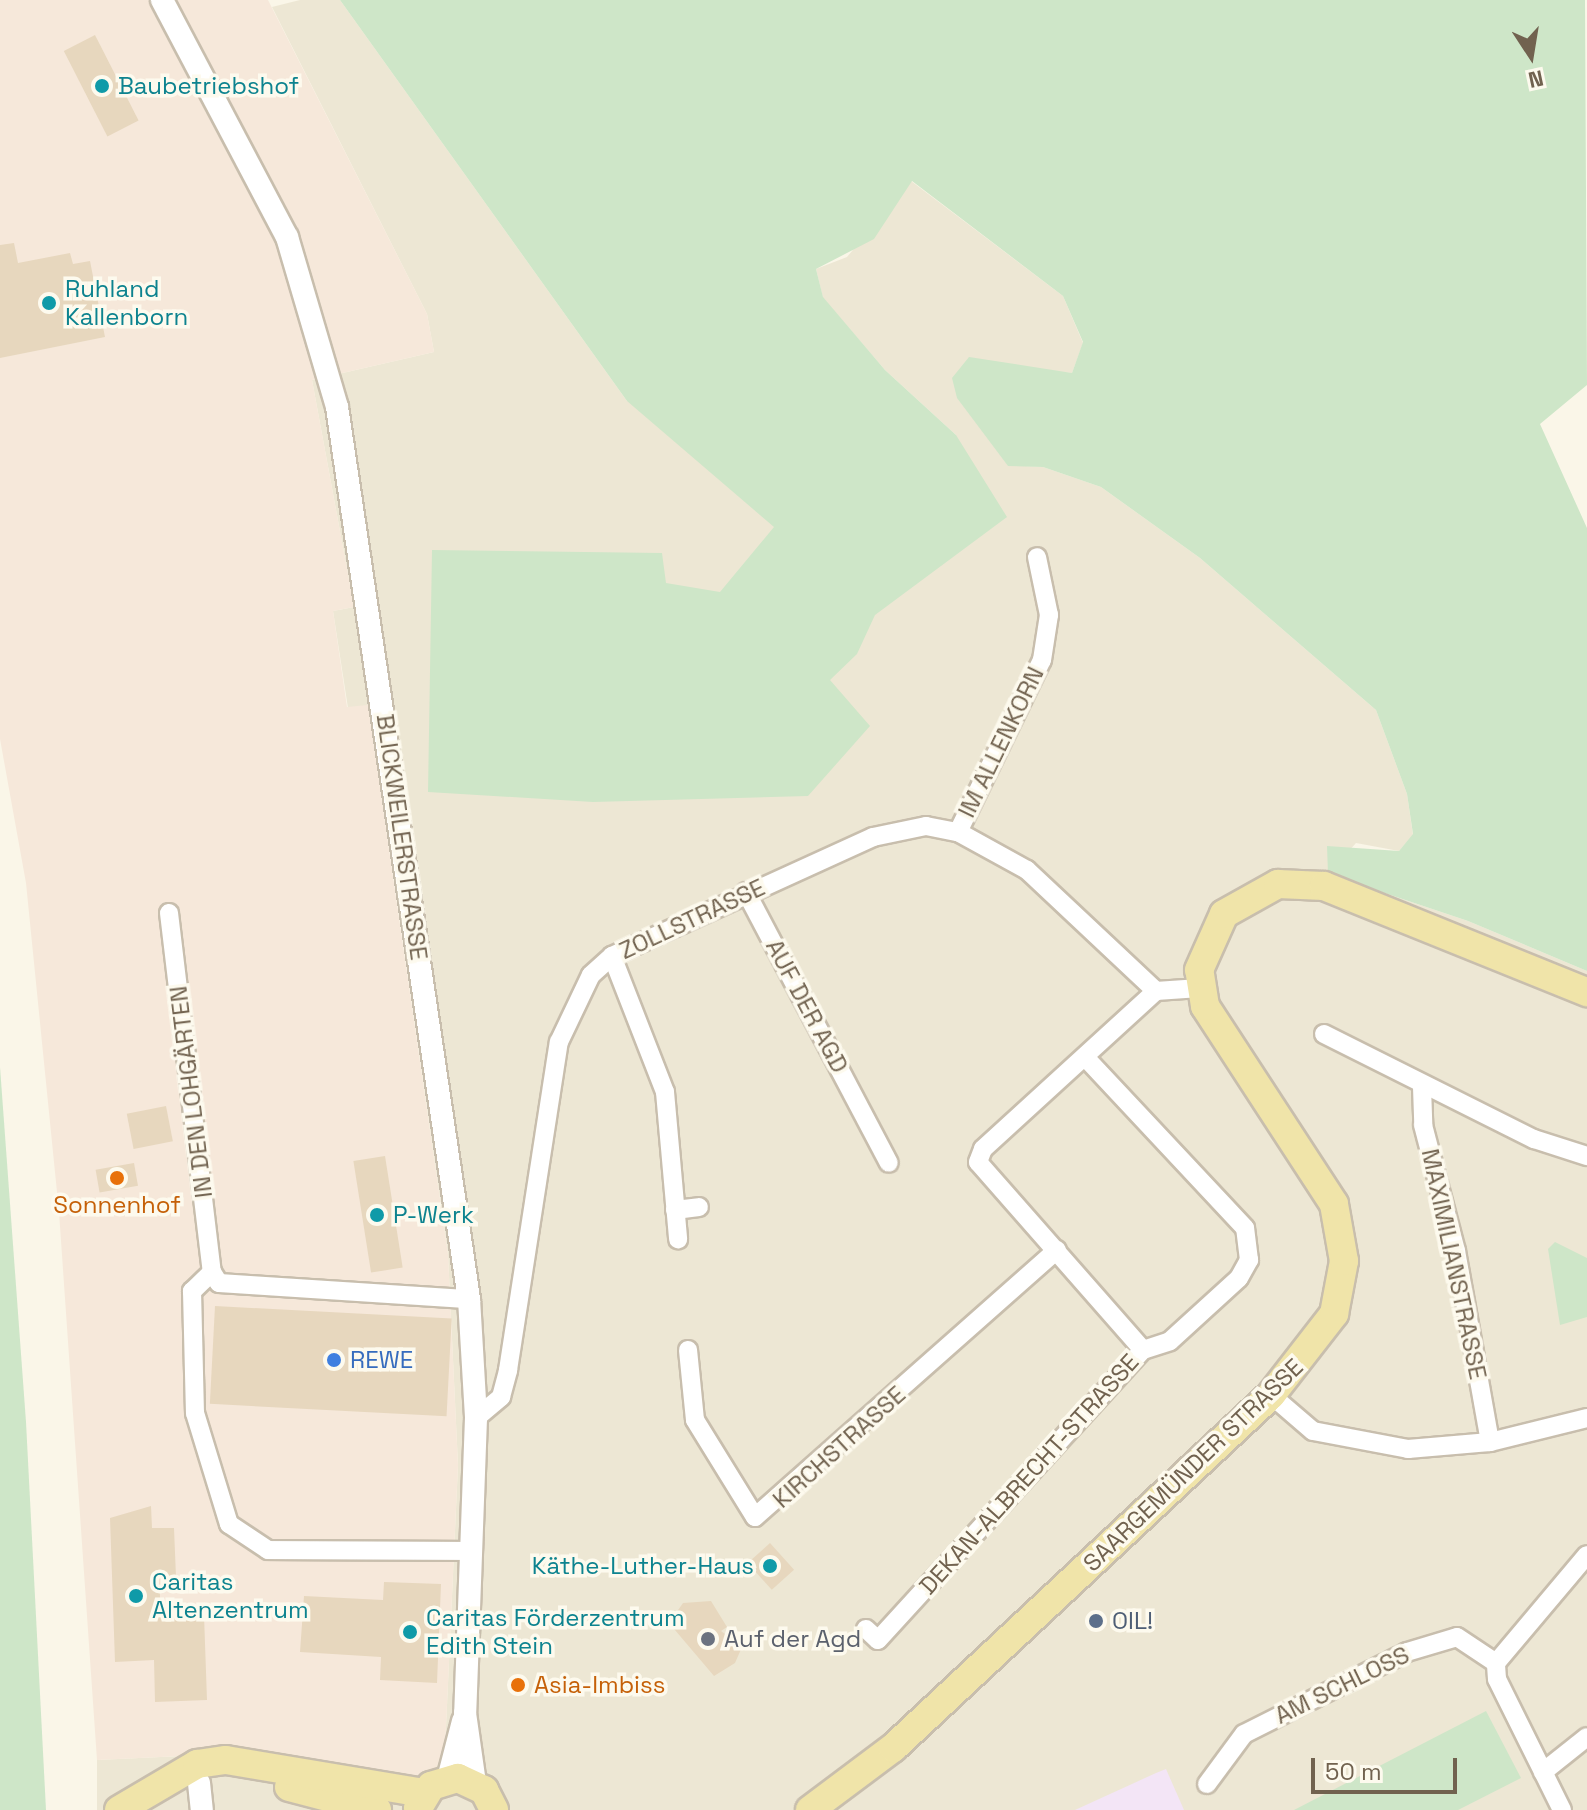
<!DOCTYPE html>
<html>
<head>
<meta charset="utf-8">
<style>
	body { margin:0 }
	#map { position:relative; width:1587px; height:1810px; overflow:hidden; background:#faf6e8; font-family:"Space Grotesk",sans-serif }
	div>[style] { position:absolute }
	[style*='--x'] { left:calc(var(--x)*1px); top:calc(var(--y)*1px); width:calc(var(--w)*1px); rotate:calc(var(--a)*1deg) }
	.residential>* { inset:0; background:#ede7d4 }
	.commercial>* { inset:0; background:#f6e8da }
	.education>* { inset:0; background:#f3e5f6 }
	.green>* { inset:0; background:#cee6c8 }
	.building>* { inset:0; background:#e7d7be; transform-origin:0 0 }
	.roads { filter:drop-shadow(2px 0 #c8bead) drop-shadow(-2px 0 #c8bead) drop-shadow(0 2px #c8bead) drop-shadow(0 -2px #c8bead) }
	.minor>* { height:18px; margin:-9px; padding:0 9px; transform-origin:9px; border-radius:9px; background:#fff }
	.tertiary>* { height:22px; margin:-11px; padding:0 11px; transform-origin:11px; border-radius:11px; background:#fff }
	.primary>* { height:28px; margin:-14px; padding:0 14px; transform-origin:14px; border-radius:14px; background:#f0e4a9 }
	.dots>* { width:22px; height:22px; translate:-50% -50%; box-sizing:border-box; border:4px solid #fdfaee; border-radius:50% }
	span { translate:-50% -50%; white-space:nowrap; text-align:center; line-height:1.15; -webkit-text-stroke:7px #fdfaee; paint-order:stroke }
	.culture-label { font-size:24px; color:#0d838f }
	.left { translate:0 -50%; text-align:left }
	.right { translate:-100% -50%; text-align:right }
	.street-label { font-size:24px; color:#71624f }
	.food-label { font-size:24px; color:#c56008 }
	.shop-label { font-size:24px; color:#366cbe }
	.service-label { font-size:24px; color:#4e5e75 }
	.worship-label { font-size:24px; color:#5b616d }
	.north { position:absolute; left:1491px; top:16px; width:80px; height:80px; -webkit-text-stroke:6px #fdfaee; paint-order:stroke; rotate:168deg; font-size:22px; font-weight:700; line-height:32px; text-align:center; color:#71624f }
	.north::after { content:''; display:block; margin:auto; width:28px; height:36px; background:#71624f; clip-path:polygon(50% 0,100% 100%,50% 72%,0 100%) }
	.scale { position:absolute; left:1311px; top:1758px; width:146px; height:36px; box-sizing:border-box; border:4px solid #71624f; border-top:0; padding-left:10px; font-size:24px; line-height:28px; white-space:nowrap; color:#71624f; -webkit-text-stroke:6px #fdfaee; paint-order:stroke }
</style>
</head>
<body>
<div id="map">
	<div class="residential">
		<i style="clip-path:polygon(300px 0,340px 0,627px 401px,956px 435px,885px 370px,823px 298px,816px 269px,847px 257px,911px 181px,1063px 296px,1083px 343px,1072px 373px,1025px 369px,1008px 465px,1043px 467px,1101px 487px,1200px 558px,1376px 710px,1407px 794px,1413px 835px,1399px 851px,1356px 843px,1328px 874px,1468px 921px,1587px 971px,1587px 1810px,97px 1810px,97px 1760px,267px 1752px,404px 1781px,445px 1749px,458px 1465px,448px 1254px,369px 706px,348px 708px,333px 611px,354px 607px,312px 380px,434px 352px,427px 314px,272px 7px)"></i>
	</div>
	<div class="commercial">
		<i style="clip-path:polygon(0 0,268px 0,427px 314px,434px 352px,312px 380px,354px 607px,333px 611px,347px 707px,368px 705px,448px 1254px,458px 1465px,445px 1749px,436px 1768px,417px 1780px,267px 1752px,97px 1760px,59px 1212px,26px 883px,0 739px)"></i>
	</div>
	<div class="education">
		<i style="clip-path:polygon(1166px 1769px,1184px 1810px,1075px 1810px,1156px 1773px)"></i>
	</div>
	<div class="green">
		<i style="clip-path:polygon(340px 0,1585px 0,1587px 385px,1540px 424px,1587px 528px,1587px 971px,1468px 921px,1328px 874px,1327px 846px,1399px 851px,1413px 834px,1407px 794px,1376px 710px,1200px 558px,1101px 487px,1043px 467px,1008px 466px,957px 398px,952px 378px,969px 357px,1072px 373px,1083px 342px,1063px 296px,912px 181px,874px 239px,816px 269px,823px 297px,885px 370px,956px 435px,1007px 517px,875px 615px,857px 654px,830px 680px,870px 726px,808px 796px,593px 802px,428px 792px,432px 550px,662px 553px,666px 583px,720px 592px,774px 527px,627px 401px)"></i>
		<i style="clip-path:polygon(0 1067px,26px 1422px,46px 1810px,0 1810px)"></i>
		<i style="clip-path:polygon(1555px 1242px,1587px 1258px,1587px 1317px,1560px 1325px,1548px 1249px)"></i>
		<i style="clip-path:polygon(1486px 1711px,1521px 1778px,1458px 1810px,1294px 1810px)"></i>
	</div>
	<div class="building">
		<i style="left:95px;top:35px;width:96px;height:35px;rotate:63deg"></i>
		<i style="clip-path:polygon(14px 243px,18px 263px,70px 253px,73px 264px,90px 261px,105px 337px,0 358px,0 245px)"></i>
		<i style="left:166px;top:1106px;width:36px;height:40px;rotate:79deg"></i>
		<i style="left:385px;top:1156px;width:113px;height:32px;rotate:81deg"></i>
		<i style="left:134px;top:1163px;width:23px;height:39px;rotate:80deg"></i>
		<i style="left:215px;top:1306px;width:237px;height:98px;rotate:3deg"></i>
		<i style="clip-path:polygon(151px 1506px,152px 1528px,174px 1528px,176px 1577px,159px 1577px,161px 1616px,204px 1615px,207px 1700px,155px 1702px,154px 1660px,115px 1662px,110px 1518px)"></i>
		<i style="left:770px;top:1543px;width:36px;height:30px;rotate:48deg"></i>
		<i style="clip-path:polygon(384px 1582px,441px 1584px,437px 1683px,380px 1680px,381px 1657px,300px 1652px,304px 1596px,383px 1600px)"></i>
		<i style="clip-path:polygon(711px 1601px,727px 1627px,721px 1631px,742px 1647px,735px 1663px,714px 1676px,669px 1623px,683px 1603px)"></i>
	</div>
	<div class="roads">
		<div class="minor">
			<i style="--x:958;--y:832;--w:191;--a:-64"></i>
			<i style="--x:1042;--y:660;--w:46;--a:-81.2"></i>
			<i style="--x:1049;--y:615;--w:59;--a:-101.7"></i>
			<i style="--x:746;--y:892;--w:306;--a:62.2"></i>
			<i style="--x:169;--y:913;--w:362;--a:83.2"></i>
			<i style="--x:212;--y:1272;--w:13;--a:58"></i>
			<i style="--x:219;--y:1283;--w:251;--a:3.7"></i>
			<i style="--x:612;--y:956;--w:146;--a:68.7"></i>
			<i style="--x:665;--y:1092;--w:148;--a:84.9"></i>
			<i style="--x:1324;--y:1034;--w:235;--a:26.6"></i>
			<i style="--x:1534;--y:1139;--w:56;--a:17.8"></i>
			<i style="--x:1422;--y:1087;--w:38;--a:88"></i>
			<i style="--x:1423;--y:1125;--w:130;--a:75.3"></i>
			<i style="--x:1456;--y:1251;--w:194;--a:79.9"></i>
			<i style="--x:675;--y:1210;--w:24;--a:-7"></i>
			<i style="--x:212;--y:1272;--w:28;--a:136"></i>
			<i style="--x:192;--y:1291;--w:122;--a:88.6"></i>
			<i style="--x:195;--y:1413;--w:116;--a:73"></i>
			<i style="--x:229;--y:1524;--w:47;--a:33.7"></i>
			<i style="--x:268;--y:1550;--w:202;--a:0.3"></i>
			<i style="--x:688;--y:1350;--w:70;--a:84.3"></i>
			<i style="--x:695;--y:1420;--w:114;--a:58.3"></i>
			<i style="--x:755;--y:1517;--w:403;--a:-41.5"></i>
			<i style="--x:1143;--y:1350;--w:250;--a:-131.3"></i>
			<i style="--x:978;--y:1162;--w:14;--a:-69"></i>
			<i style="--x:983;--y:1149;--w:234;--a:-42.4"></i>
			<i style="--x:1271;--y:1395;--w:55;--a:40.6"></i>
			<i style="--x:1313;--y:1431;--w:97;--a:10.7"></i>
			<i style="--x:1408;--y:1449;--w:82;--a:-4.9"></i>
			<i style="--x:1490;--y:1442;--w:100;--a:-13.9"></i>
			<i style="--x:476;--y:1418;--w:33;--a:-40"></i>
			<i style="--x:501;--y:1397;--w:28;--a:-75"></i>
			<i style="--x:508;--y:1370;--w:332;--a:-81.2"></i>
			<i style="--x:559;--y:1042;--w:74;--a:-64.5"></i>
			<i style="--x:591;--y:975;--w:28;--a:-42"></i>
			<i style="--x:612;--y:956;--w:287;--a:-24.5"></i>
			<i style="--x:873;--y:837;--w:54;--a:-11.7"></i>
			<i style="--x:926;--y:826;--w:33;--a:11"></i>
			<i style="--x:958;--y:832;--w:79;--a:28.8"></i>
			<i style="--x:1027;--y:870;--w:177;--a:43.2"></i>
			<i style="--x:1156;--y:991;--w:44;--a:-3.9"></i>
			<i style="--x:866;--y:1629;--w:16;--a:43"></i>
			<i style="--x:878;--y:1640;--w:393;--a:-47.6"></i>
			<i style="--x:1143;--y:1350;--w:28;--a:-18"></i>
			<i style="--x:1170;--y:1341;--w:93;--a:-42.4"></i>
			<i style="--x:1239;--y:1278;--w:21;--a:-61"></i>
			<i style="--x:1249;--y:1260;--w:32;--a:-97"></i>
			<i style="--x:1245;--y:1228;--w:231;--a:-133.1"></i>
			<i style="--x:1543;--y:1772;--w:56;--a:-38.5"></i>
			<i style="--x:1207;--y:1784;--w:62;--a:-53.5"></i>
			<i style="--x:1244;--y:1734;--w:182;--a:-26.7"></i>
			<i style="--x:1407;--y:1652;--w:52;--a:-16.7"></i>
			<i style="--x:1457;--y:1637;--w:47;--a:33.7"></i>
			<i style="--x:1562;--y:1810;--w:146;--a:-116.4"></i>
			<i style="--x:1497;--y:1679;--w:16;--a:-94"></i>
			<i style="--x:1496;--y:1663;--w:141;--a:-49.9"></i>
		</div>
		<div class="tertiary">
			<i style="--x:162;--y:0;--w:268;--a:62.2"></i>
			<i style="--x:287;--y:237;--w:177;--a:73.6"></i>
			<i style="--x:337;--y:407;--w:902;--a:81.58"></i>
			<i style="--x:469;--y:1299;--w:119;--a:86.6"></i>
			<i style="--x:476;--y:1418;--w:295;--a:92.1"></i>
			<i style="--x:465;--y:1713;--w:71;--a:81.9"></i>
			<i style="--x:448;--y:1779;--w:60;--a:-75.5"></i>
			<i style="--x:199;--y:1783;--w:27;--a:84"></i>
		</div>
		<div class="primary">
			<i style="--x:289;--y:1787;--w:91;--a:14.6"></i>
			<i style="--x:418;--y:1808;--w:26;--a:-59"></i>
			<i style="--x:431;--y:1786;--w:28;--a:-17"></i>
			<i style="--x:458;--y:1778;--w:29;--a:25"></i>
			<i style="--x:484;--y:1790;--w:22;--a:63"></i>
			<i style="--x:119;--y:1810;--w:91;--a:-30.5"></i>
			<i style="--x:197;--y:1764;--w:29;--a:-8"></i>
			<i style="--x:226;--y:1760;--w:201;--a:9.5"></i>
			<i style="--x:810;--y:1810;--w:104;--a:-36.8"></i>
			<i style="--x:893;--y:1748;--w:517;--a:-43.04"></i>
			<i style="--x:1271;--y:1395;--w:103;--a:-52.1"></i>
			<i style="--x:1334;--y:1314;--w:54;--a:-79.3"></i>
			<i style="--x:1344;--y:1261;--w:58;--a:-100"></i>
			<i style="--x:1334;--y:1204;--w:236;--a:-123.1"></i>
			<i style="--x:1205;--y:1006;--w:36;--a:-99"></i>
			<i style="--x:1199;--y:970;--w:61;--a:-65.9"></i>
			<i style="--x:1224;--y:914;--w:62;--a:-29.1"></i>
			<i style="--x:1278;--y:884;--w:46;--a:2.5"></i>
			<i style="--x:1324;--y:886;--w:284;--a:22"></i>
		</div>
	</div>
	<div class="dots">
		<i style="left:102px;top:86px;background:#0f9aa8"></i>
		<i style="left:49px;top:303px;background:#0f9aa8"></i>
		<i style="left:117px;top:1178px;background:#e8710a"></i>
		<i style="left:377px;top:1215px;background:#0f9aa8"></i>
		<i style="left:334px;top:1360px;background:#3f7fe0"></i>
		<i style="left:770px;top:1566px;background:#0f9aa8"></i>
		<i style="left:136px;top:1596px;background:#0f9aa8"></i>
		<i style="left:1096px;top:1621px;background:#5c6f8a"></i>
		<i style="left:410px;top:1632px;background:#0f9aa8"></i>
		<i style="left:708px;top:1639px;background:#6b7280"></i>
		<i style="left:518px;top:1685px;background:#e8710a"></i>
	</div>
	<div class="culture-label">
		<span class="left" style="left:118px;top:86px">Baubetriebshof</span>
		<span class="left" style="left:65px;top:303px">Ruhland<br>Kallenborn</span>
		<span class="left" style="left:393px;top:1215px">P-Werk</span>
		<span class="right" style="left:754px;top:1566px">Käthe-Luther-Haus</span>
		<span class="left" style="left:152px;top:1596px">Caritas<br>Altenzentrum</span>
		<span class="left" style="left:426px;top:1632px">Caritas Förderzentrum<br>Edith Stein</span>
	</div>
	<div class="street-label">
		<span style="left:1001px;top:742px;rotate:-64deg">IM ALLENKORN</span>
		<span style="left:402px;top:837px;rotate:82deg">BLICKWEILERSTRASSE</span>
		<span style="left:692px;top:919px;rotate:-25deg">ZOLLSTRASSE</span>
		<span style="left:807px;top:1006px;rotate:62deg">AUF DER AGD</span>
		<span style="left:191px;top:1092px;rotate:-97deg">IN DEN LOHGÄRTEN</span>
		<span style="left:1454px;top:1264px;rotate:78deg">MAXIMILIANSTRASSE</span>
		<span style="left:839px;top:1447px;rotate:-42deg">KIRCHSTRASSE</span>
		<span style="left:1193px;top:1465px;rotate:-44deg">SAARGEMÜNDER STRASSE</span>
		<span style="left:1029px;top:1474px;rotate:-48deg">DEKAN-ALBRECHT-STRASSE</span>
		<span style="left:1342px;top:1685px;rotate:-26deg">AM SCHLOSS</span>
	</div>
	<div class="food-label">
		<span style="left:117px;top:1205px">Sonnenhof</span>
		<span class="left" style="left:534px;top:1685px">Asia-Imbiss</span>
	</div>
	<div class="shop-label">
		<span class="left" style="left:350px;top:1360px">REWE</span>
	</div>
	<div class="service-label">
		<span class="left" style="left:1112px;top:1621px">OIL!</span>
	</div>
	<div class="worship-label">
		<span class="left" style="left:724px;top:1639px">Auf der Agd</span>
	</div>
	<div class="north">N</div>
	<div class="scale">50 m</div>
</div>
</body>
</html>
